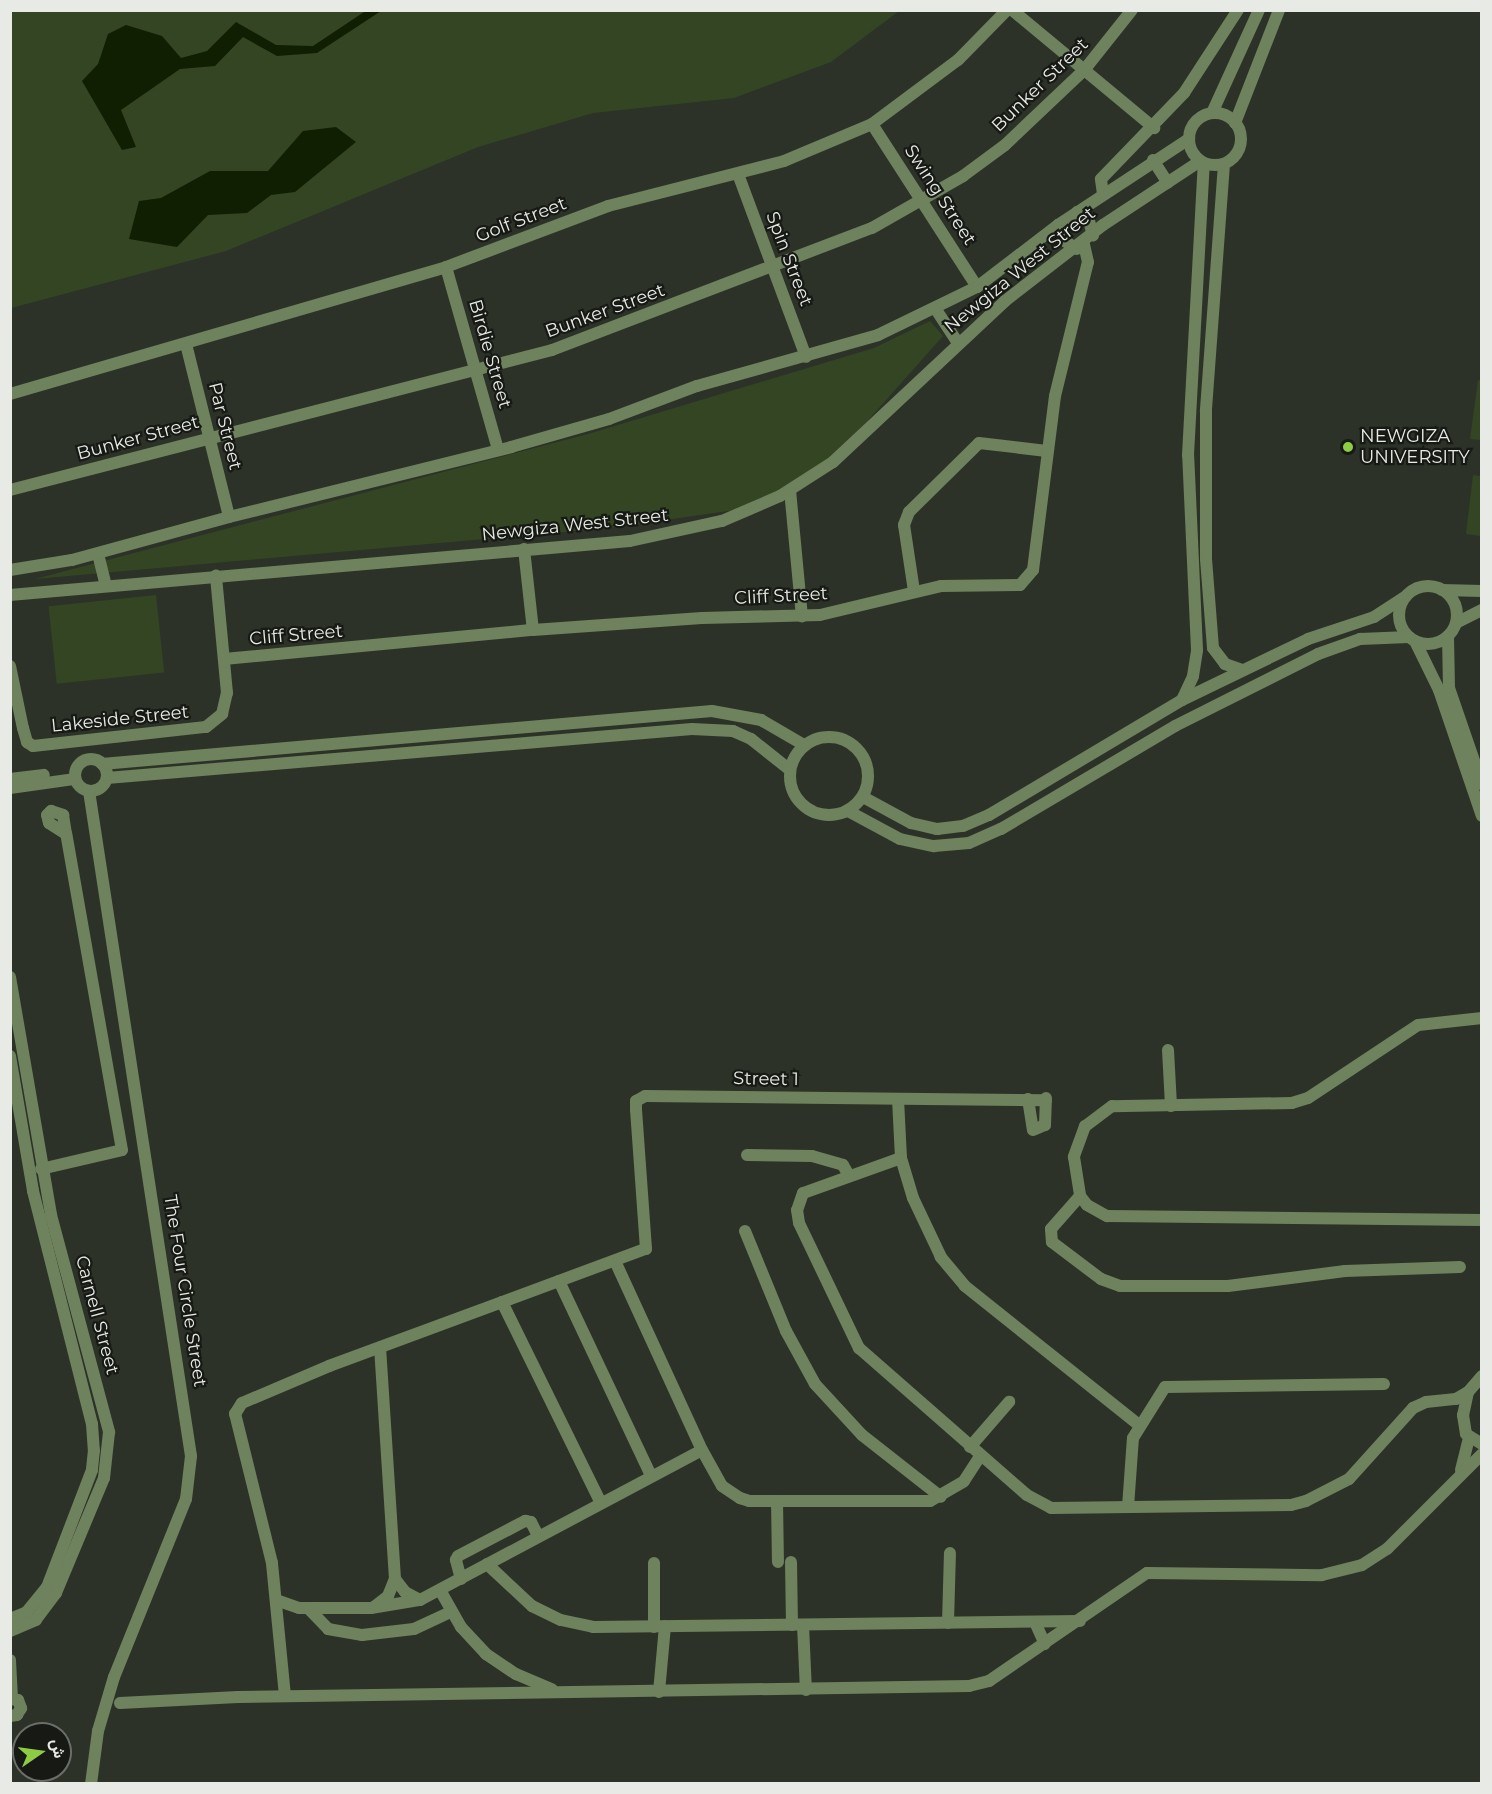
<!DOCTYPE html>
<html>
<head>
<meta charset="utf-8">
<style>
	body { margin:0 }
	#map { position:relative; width:1492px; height:1794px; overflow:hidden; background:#2c3228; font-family:Montserrat,Vazirmatn,sans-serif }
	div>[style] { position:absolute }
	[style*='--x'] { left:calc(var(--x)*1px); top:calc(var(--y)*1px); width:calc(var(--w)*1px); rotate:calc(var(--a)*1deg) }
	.green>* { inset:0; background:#344524; transform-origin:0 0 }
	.water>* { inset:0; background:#101e02 }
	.minor>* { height:12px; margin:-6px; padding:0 6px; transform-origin:6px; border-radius:6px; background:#6e825d }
	.minor>.ring { margin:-6px; padding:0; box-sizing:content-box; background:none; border:12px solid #6e825d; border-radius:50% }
	.dots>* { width:16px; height:16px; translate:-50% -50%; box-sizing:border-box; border:3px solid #161914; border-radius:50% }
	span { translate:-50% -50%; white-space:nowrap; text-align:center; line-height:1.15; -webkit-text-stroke:4.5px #161914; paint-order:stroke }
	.street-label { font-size:18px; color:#e8ebe5 }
	.poi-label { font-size:18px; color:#e8ebe5 }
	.left { translate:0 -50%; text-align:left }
	.frame { position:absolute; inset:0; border:12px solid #e8ebe5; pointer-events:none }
	.north { position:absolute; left:12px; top:1722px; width:60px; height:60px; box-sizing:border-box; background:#161914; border:2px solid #6a6d68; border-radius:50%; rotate:77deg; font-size:16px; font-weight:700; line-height:24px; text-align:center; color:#e8ebe5 }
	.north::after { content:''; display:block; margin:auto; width:21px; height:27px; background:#8ecd43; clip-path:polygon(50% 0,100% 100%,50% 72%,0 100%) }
</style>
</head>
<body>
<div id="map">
	<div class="green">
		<i style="clip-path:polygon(10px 11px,899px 11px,831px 62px,734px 98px,593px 113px,478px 147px,226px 251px,11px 308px)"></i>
		<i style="clip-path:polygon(930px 321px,943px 336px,822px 472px,735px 510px,609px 528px,35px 579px,588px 434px,874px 348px)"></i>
		<i style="clip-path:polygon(1478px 380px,1481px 381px,1481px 440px,1470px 439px)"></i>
		<i style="clip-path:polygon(1473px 475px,1481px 476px,1481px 536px,1466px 534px)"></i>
		<i style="left:156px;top:595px;width:78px;height:108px;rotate:84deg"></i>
	</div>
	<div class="water">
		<i style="clip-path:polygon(367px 10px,381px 11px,317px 53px,277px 56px,243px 37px,215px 66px,180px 69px,121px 110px,136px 147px,122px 150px,82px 81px,98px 64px,108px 34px,126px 25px,162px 36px,181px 58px,207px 51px,236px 22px,276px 45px,313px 46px)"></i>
		<i style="clip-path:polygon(336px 127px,356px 142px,295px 192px,271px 195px,247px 213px,208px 215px,177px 247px,129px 239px,139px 201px,161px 198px,210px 171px,268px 171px,303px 131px)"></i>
	</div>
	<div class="minor">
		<i style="--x:1012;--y:10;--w:185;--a:39.7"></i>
		<i class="ring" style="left:1189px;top:113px;width:40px;height:40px"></i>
		<i style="--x:1212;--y:113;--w:113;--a:-65.5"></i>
		<i style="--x:1235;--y:123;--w:121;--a:-68.7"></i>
		<i style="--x:872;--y:124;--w:194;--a:57.2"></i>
		<i style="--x:1153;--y:160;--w:27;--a:57"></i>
		<i style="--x:1224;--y:164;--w:248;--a:94.2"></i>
		<i style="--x:1206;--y:411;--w:148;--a:90"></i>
		<i style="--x:1206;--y:559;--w:89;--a:85.5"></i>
		<i style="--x:1213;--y:648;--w:20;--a:53"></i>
		<i style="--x:1225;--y:664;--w:18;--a:19"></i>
		<i style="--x:738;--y:174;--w:195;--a:69.6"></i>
		<i style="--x:1103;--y:194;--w:15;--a:-98"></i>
		<i style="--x:1101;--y:179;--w:120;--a:-46"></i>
		<i style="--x:1184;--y:93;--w:99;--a:-57"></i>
		<i style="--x:1077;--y:212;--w:15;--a:37"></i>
		<i style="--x:1089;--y:221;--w:15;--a:74"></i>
		<i style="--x:1058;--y:225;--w:13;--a:81"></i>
		<i style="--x:1060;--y:238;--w:20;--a:33"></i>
		<i style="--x:446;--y:267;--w:190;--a:74.1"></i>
		<i style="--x:935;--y:308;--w:42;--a:56.7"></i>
		<i style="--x:186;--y:344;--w:178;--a:76"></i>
		<i style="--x:10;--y:394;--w:454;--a:-16.2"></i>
		<i style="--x:446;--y:267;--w:173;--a:-20.6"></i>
		<i style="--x:608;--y:206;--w:182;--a:-14.3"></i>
		<i style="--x:784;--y:161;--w:95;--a:-22.8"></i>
		<i style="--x:872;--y:124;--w:107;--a:-36.7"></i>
		<i style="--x:958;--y:60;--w:70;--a:-45.6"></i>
		<i style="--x:10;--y:490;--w:560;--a:-14.48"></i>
		<i style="--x:552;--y:350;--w:342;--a:-20.9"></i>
		<i style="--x:872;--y:228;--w:105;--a:-29.7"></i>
		<i style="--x:963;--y:176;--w:52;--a:-36.4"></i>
		<i style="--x:1005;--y:145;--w:110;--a:-43.5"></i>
		<i style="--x:1085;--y:69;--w:75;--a:-51.5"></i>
		<i style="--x:790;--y:490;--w:127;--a:84.6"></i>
		<i style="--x:524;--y:549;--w:81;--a:83.7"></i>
		<i style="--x:98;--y:554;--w:32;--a:76"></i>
		<i style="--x:10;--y:570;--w:63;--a:-9.2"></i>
		<i style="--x:72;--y:560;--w:163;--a:-15.3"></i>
		<i style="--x:229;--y:517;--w:291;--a:-13.9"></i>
		<i style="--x:511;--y:447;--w:102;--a:-15.9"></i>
		<i style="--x:609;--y:419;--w:94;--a:-20.6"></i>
		<i style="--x:697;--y:386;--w:188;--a:-15.7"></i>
		<i style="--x:878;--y:335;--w:110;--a:-25.9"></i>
		<i style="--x:977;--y:287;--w:102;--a:-37.4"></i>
		<i style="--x:1058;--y:225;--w:157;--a:-33.3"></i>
		<i class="ring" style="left:1399px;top:586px;width:46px;height:46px"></i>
		<i style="--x:1442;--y:590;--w:40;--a:1.4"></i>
		<i style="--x:914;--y:591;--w:67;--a:-98.6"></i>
		<i style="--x:904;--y:525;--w:14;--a:-69"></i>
		<i style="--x:909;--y:512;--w:98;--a:-44.6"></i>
		<i style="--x:979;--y:443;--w:68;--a:6.7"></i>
		<i style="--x:10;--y:595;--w:622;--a:-4.98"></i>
		<i style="--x:630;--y:541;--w:94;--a:-12.3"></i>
		<i style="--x:722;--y:521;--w:63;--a:-23.3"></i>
		<i style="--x:780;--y:496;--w:63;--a:-32.7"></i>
		<i style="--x:833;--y:462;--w:236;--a:-43.1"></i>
		<i style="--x:1005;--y:301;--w:124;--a:-37.8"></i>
		<i style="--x:1103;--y:225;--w:116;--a:-33.4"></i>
		<i style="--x:1456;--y:623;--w:29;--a:-27"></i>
		<i style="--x:1448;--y:636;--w:52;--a:88.9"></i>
		<i style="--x:1449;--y:688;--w:102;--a:71"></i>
		<i style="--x:1415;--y:641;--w:55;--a:63.9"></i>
		<i style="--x:1439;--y:690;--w:133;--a:71.2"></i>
		<i style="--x:224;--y:659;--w:310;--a:-5.4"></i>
		<i style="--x:533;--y:630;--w:169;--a:-4.1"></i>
		<i style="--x:702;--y:618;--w:118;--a:-1.5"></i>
		<i style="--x:820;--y:615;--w:124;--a:-13.5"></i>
		<i style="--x:941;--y:586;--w:79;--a:-0.7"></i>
		<i style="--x:1020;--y:585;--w:20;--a:-49"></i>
		<i style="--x:1033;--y:570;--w:175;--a:-82.8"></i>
		<i style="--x:1055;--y:396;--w:138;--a:-76.2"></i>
		<i style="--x:1088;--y:262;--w:18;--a:-103"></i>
		<i style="--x:10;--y:666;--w:63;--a:78.2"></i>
		<i style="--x:23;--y:728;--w:15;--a:74"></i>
		<i style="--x:27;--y:742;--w:7;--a:34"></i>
		<i style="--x:33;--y:746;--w:174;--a:-6.3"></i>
		<i style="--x:206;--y:727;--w:21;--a:-39"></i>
		<i style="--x:222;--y:714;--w:22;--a:-77"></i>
		<i style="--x:227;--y:693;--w:118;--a:-95.4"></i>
		<i style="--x:1182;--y:700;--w:26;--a:-65"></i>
		<i style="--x:1193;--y:676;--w:26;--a:-81"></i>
		<i style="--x:1197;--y:650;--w:195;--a:-92.6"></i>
		<i style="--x:1188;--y:455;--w:292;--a:-86.9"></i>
		<i class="ring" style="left:790px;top:737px;width:66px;height:66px"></i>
		<i class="ring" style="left:75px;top:759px;width:20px;height:20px"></i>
		<i style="--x:102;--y:764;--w:612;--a:-4.97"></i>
		<i style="--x:712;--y:711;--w:50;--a:10.4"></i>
		<i style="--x:761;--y:720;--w:50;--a:30.2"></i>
		<i style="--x:107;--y:778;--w:587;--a:-4.79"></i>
		<i style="--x:692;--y:729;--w:41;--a:2.8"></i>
		<i style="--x:733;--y:731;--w:20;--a:24"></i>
		<i style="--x:751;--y:739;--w:50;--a:38.5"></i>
		<i style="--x:10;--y:779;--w:34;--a:-7"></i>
		<i style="--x:10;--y:788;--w:66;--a:-7.9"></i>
		<i style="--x:89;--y:791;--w:673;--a:81.28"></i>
		<i style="--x:191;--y:1456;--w:43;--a:96.6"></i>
		<i style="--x:186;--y:1499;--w:192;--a:112"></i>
		<i style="--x:114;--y:1677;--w:56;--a:106.5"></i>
		<i style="--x:98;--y:1731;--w:53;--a:97.5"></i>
		<i style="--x:863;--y:797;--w:55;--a:28.4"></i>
		<i style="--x:911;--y:823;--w:27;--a:13"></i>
		<i style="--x:937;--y:829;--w:26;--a:-7"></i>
		<i style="--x:963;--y:826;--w:28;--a:-23"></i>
		<i style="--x:989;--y:815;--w:225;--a:-30.8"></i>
		<i style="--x:1182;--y:700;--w:140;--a:-25.8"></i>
		<i style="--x:1308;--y:639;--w:70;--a:-18.4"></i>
		<i style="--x:1374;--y:617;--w:38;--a:-33"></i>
		<i style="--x:51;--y:811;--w:13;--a:18"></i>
		<i style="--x:63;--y:815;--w:19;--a:81"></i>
		<i style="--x:66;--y:834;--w:20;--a:-147"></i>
		<i style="--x:49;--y:823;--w:8;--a:-104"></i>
		<i style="--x:47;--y:815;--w:6;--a:-45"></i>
		<i style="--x:848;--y:811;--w:59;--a:28.3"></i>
		<i style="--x:900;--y:839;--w:35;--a:12"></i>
		<i style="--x:934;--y:846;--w:35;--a:-5"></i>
		<i style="--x:969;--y:843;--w:35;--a:-24"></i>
		<i style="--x:1001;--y:829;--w:202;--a:-30.6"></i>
		<i style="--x:1175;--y:726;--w:160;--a:-26.7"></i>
		<i style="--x:1318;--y:654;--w:45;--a:-19.7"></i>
		<i style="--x:1360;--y:639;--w:49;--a:-2.3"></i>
		<i style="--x:10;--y:977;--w:242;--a:80.2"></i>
		<i style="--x:51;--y:1215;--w:225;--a:75"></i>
		<i style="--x:109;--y:1432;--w:46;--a:96.2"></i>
		<i style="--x:104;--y:1478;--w:125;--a:112.7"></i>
		<i style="--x:56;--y:1593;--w:34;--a:127"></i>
		<i style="--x:36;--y:1620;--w:28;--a:157"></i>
		<i style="--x:1482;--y:1018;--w:64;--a:173.8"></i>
		<i style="--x:1418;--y:1025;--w:132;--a:146.4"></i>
		<i style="--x:1308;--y:1098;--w:17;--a:163"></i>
		<i style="--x:1292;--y:1103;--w:180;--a:179"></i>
		<i style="--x:1112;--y:1106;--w:34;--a:143"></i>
		<i style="--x:1085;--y:1126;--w:33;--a:110"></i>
		<i style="--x:1074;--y:1157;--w:39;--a:81"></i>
		<i style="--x:1080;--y:1196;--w:11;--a:52"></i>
		<i style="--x:1087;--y:1205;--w:23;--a:29"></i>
		<i style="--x:1107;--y:1216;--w:375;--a:0.6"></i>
		<i style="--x:1168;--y:1050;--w:56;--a:86.9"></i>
		<i style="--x:10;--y:1056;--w:137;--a:80.3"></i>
		<i style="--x:33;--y:1191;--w:240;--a:75.8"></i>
		<i style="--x:92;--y:1424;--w:26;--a:86"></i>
		<i style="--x:94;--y:1450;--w:20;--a:96"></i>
		<i style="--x:92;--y:1470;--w:125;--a:111"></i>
		<i style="--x:47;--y:1587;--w:32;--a:129"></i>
		<i style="--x:27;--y:1612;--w:18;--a:158"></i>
		<i style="--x:898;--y:1099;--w:59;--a:87.1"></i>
		<i style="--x:1028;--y:1099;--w:31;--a:81"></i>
		<i style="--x:1033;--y:1130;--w:13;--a:-23"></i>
		<i style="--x:1045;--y:1125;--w:27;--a:-88"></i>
		<i style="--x:747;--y:1155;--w:65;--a:0.9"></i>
		<i style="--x:812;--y:1156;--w:32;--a:16"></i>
		<i style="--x:843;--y:1165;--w:10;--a:61"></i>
		<i style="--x:41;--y:1169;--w:83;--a:-13.2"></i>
		<i style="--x:122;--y:1150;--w:321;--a:-100"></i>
		<i style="--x:1080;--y:1196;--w:44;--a:131.3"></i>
		<i style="--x:1051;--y:1229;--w:13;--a:86"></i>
		<i style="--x:1052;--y:1242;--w:61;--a:37.1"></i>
		<i style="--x:1101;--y:1279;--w:20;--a:20"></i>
		<i style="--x:1120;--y:1286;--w:108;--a:0"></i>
		<i style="--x:1228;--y:1286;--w:118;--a:-7.3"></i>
		<i style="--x:1345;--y:1271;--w:115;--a:-2"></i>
		<i style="--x:745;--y:1231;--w:108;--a:67.7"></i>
		<i style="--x:786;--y:1331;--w:60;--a:61.3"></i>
		<i style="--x:815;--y:1384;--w:69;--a:47.3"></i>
		<i style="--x:862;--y:1435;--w:100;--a:38.1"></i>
		<i style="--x:615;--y:1261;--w:208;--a:65.3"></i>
		<i style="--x:702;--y:1450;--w:41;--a:60.9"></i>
		<i style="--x:722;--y:1486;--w:22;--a:34"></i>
		<i style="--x:740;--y:1498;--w:9;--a:18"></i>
		<i style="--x:749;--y:1501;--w:181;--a:0"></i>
		<i style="--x:930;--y:1501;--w:39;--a:-30"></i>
		<i style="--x:964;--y:1481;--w:30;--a:-57"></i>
		<i style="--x:559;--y:1281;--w:216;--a:64.7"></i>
		<i style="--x:502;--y:1302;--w:224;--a:63.8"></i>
		<i style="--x:1482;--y:1376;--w:21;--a:131"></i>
		<i style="--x:1468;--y:1392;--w:24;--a:102"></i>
		<i style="--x:1463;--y:1415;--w:19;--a:81"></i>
		<i style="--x:1466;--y:1434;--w:19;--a:32"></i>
		<i style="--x:1139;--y:1425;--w:223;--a:-141.4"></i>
		<i style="--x:965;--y:1286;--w:38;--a:-130"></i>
		<i style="--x:941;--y:1257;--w:65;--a:-115.4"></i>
		<i style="--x:913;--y:1198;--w:42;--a:-106.7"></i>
		<i style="--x:901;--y:1158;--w:104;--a:160.3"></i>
		<i style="--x:803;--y:1193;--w:18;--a:109"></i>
		<i style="--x:797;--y:1210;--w:13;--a:81"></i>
		<i style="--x:799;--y:1223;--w:139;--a:64.4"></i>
		<i style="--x:859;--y:1348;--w:223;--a:41.2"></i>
		<i style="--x:1027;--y:1495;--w:27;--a:28"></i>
		<i style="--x:1051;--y:1508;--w:240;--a:-0.7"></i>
		<i style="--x:1291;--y:1505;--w:16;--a:-15"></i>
		<i style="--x:1306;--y:1501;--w:48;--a:-27.1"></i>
		<i style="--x:1349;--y:1479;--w:96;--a:-48"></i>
		<i style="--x:1413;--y:1408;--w:14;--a:-25"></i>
		<i style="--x:1426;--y:1402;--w:30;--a:-6"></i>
		<i style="--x:1456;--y:1399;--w:14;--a:-30"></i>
		<i style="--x:970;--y:1447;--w:60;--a:-49.1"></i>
		<i style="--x:1461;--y:1470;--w:33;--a:-76"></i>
		<i style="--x:777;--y:1501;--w:61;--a:89.1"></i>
		<i style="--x:1128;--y:1507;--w:69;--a:-85.9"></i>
		<i style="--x:1133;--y:1438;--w:60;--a:-57.9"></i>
		<i style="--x:1165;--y:1387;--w:219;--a:-0.8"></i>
		<i style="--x:791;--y:1562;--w:63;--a:89.1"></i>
		<i style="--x:487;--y:1564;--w:62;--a:43"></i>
		<i style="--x:532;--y:1606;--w:32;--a:26"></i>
		<i style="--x:561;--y:1620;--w:33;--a:12"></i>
		<i style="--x:593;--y:1627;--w:487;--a:-0.7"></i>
		<i style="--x:395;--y:1579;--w:16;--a:52"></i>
		<i style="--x:405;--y:1592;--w:17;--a:28"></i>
		<i style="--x:461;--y:1579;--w:20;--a:-105"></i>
		<i style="--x:456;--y:1560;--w:4;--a:-63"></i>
		<i style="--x:458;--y:1556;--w:76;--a:-27.6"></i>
		<i style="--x:525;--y:1521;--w:6;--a:9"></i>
		<i style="--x:531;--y:1522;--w:16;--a:63"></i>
		<i style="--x:440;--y:1590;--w:43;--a:60.4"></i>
		<i style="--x:461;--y:1627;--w:37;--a:47"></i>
		<i style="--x:486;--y:1654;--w:36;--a:34"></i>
		<i style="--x:516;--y:1674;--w:39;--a:23"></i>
		<i style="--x:276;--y:1600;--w:24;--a:19"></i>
		<i style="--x:299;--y:1608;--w:72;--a:0"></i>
		<i style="--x:371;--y:1608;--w:50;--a:-9.3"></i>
		<i style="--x:420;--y:1600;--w:319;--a:-28"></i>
		<i style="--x:374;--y:1607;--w:18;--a:-38"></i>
		<i style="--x:388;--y:1596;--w:18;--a:-68"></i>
		<i style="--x:395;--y:1579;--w:232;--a:-93.7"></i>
		<i style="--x:308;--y:1608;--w:29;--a:46"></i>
		<i style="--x:328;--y:1629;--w:35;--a:10"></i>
		<i style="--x:362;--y:1635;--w:52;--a:-6.6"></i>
		<i style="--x:414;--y:1629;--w:40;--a:-25"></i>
		<i style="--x:1035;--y:1622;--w:24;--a:66"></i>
		<i style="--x:948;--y:1623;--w:70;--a:-88.4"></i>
		<i style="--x:803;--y:1625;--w:65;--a:87.4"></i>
		<i style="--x:654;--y:1627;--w:64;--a:-90"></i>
		<i style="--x:10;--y:1660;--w:39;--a:87"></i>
		<i style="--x:659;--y:1692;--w:66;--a:-84.8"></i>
		<i style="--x:285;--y:1696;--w:134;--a:-95.6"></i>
		<i style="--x:272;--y:1563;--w:154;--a:-103.9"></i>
		<i style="--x:235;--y:1414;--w:13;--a:-58"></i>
		<i style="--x:242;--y:1403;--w:95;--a:-23"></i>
		<i style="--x:329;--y:1366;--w:338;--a:-20.3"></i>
		<i style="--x:646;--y:1249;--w:139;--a:-94.1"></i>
		<i style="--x:636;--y:1110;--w:9;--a:-90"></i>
		<i style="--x:636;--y:1101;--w:10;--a:-29"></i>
		<i style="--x:645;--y:1096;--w:401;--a:0.6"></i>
		<i style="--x:10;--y:1699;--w:8;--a:7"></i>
		<i style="--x:18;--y:1700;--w:9;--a:69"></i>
		<i style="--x:21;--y:1708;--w:8;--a:120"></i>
		<i style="--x:17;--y:1715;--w:7;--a:172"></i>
		<i style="--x:120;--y:1703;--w:118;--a:-2.9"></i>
		<i style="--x:238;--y:1697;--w:731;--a:-0.86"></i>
		<i style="--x:969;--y:1686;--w:21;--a:-14"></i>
		<i style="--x:989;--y:1681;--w:191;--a:-34.4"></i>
		<i style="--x:1147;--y:1573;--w:175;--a:0.7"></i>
		<i style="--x:1322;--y:1575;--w:41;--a:-14"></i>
		<i style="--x:1362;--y:1565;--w:30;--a:-33"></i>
		<i style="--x:1387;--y:1549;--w:134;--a:-45"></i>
	</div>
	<div class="dots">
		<i style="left:1348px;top:447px;background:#8ecd43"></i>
	</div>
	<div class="street-label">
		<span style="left:1040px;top:85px;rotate:-44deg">Bunker Street</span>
		<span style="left:940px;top:195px;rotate:57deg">Swing Street</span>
		<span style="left:521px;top:220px;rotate:-21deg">Golf Street</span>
		<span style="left:789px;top:259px;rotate:69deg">Spin Street</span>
		<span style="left:1020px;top:270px;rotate:-39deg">Newgiza West Street</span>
		<span style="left:605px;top:311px;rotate:-20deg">Bunker Street</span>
		<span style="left:490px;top:354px;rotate:74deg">Birdie Street</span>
		<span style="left:225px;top:426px;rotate:76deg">Par Street</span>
		<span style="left:138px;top:438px;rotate:-15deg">Bunker Street</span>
		<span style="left:575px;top:525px;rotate:-6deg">Newgiza West Street</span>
		<span style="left:781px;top:596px;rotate:-3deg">Cliff Street</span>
		<span style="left:296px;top:635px;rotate:-5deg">Cliff Street</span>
		<span style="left:120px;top:719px;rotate:-6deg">Lakeside Street</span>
		<span style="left:766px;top:1079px;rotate:1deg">Street 1</span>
		<span style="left:185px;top:1291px;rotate:81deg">The Four Circle Street</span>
		<span style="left:97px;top:1315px;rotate:75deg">Carnell Street</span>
	</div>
	<div class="poi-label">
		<span class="left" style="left:1360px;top:447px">NEWGIZA<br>UNIVERSITY</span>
	</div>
	<div class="frame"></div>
	<div class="north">ش</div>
</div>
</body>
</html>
